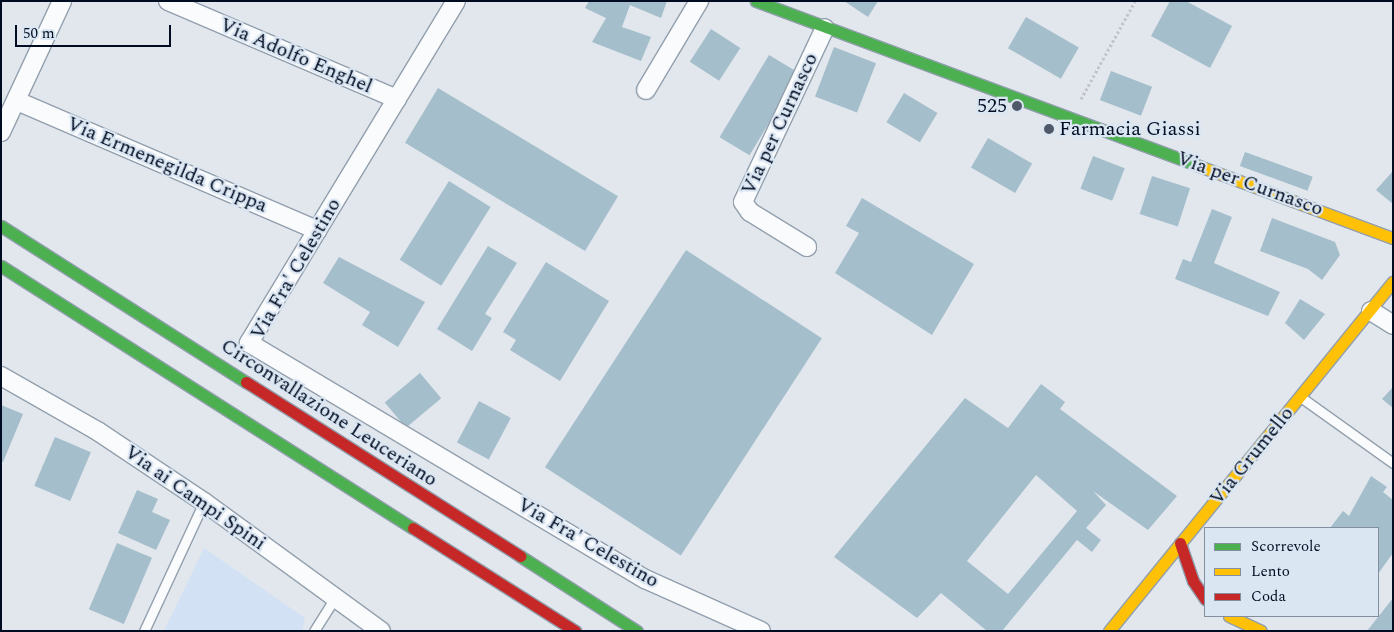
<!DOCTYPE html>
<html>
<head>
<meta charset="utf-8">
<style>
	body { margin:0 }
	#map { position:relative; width:1394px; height:632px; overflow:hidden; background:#e1e7ed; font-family:Spectral,serif }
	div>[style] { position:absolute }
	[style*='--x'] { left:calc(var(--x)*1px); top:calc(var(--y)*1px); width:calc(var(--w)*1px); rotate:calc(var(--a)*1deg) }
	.built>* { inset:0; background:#d2e2f4 }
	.building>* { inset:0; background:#a5becb; transform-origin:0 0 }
	.path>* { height:3px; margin-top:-1.5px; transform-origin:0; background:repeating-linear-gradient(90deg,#c3c4c8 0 2.5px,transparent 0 5px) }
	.roads { filter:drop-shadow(1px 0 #929fad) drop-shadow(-1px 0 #929fad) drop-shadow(0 1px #929fad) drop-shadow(0 -1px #929fad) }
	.lane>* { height:9px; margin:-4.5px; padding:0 4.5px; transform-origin:4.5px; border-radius:4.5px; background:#fafbfc }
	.street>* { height:18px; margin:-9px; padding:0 9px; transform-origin:9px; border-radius:9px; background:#fafbfc }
	.fast>* { height:11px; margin:-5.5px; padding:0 5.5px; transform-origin:5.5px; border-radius:5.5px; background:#4caf50 }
	.slow>* { height:11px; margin:-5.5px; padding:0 5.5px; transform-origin:5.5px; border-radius:5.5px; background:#ffc107 }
	.jam>* { height:11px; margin:-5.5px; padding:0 5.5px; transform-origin:5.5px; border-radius:5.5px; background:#c62828 }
	.dots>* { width:14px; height:14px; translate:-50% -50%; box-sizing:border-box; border:2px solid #dbe6f3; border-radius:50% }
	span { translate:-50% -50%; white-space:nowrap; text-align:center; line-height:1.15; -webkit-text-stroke:4.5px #dbe6f3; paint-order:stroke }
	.street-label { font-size:20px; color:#000c22 }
	.poi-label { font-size:20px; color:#000c22 }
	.right { translate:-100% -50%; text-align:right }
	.left { translate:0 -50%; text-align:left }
	.frame { position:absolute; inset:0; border:2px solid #000c22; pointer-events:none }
	.legend { position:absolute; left:1204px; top:527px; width:175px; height:90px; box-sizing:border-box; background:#dbe6f3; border:1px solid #838f9f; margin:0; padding:6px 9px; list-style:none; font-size:15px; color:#000c22 }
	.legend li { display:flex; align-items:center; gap:10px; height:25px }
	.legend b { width:25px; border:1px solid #838f9f }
	.scale { position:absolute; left:15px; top:25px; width:156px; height:22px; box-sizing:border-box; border:2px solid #000c22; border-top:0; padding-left:6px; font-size:15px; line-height:18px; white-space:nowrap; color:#000c22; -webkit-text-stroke:4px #dbe6f3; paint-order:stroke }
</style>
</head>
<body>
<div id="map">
	<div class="built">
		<i style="clip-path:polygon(204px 548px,305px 618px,302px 631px,164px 631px)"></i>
	</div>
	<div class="building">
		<i style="clip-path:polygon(589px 1px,667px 1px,661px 18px,630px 5px,622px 27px,651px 37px,641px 61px,592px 42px,606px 18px,585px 8px)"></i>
		<i style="clip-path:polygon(844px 1px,878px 1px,868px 17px)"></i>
		<i style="clip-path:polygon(1170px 1px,1186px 1px,1232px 26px,1210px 68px,1151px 36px)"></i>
		<i style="left:1026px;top:17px;width:61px;height:36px;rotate:30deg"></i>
		<i style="left:711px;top:29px;width:35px;height:39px;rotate:33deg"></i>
		<i style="left:834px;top:47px;width:45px;height:53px;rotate:21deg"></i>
		<i style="left:769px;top:55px;width:35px;height:96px;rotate:31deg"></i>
		<i style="left:1111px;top:71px;width:44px;height:31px;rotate:21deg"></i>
		<i style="left:438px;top:88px;width:210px;height:64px;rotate:31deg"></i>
		<i style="left:904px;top:93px;width:39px;height:34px;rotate:31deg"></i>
		<i style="left:988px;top:138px;width:51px;height:34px;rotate:30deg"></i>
		<i style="left:1245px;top:152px;width:72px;height:15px;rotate:20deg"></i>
		<i style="left:1093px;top:156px;width:34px;height:35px;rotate:21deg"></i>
		<i style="clip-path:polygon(1393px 171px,1393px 204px,1376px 190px)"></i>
		<i style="left:1152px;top:176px;width:40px;height:40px;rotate:18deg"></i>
		<i style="left:449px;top:181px;width:49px;height:93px;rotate:32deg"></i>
		<i style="clip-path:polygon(862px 198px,974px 264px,932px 335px,835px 273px,859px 233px,846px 226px)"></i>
		<i style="clip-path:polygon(1212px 209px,1232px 217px,1214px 263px,1280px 292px,1268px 316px,1175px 279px,1183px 259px,1191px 262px)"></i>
		<i style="clip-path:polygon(1272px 218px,1335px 242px,1340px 255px,1322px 280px,1308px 269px,1260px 251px)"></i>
		<i style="clip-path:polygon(488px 246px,517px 263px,485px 314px,492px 318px,472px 351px,437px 329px)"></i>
		<i style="left:686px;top:250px;width:162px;height:259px;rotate:33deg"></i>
		<i style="clip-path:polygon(339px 257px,425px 302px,398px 347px,362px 325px,370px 312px,323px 283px)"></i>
		<i style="clip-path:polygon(546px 262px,609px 301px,560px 381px,510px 350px,516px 340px,503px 332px)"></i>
		<i style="clip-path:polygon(1300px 299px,1325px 314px,1304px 340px,1285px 323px)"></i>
		<i style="left:420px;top:373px;width:33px;height:46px;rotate:50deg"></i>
		<i style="clip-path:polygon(evenodd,1041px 384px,1065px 402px,1060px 409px,1177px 496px,1148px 530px,1093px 491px,1106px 505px,1086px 528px,1101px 540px,1092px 552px,1077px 540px,1002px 631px,987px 631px,941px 593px,917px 618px,834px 557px,965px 398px,1008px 428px,1041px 384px,1036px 475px,1077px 511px,1008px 594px,967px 561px,1036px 475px)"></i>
		<i style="clip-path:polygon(1393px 387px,1393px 408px,1382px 399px)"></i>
		<i style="left:479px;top:401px;width:36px;height:47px;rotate:28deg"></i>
		<i style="clip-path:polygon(1px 405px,23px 414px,3px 462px,1px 461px)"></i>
		<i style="left:55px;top:437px;width:39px;height:53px;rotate:23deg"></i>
		<i style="clip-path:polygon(1371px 476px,1387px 487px,1383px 492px,1393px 500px,1393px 553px,1378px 574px,1378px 528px,1330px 528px,1343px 511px,1349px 516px)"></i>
		<i style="clip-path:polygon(137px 490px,158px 499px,152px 512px,170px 520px,156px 550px,118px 533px)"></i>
		<i style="left:117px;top:543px;width:38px;height:72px;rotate:23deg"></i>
		<i style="clip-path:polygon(1393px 598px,1393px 631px,1367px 631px)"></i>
	</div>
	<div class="path">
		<i style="--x:1081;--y:99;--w:112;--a:-61.1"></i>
	</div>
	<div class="roads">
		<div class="lane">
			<i style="--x:1302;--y:398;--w:112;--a:35.5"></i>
			<i style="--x:144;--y:631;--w:142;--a:-65.1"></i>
			<i style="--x:314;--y:631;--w:40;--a:-58"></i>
		</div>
		<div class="street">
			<i style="--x:168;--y:1;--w:249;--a:23.2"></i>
			<i style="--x:456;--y:1;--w:400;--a:121.2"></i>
			<i style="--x:249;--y:343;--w:461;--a:30.8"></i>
			<i style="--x:645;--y:579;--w:127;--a:24.1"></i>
			<i style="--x:646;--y:90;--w:104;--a:-59.2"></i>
			<i style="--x:17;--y:101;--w:327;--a:23.3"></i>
			<i style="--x:1;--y:132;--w:145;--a:-65"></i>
			<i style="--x:807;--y:247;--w:67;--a:-148.4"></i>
			<i style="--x:750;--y:212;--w:12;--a:-125"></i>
			<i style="--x:743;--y:202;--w:192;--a:-64.8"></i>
			<i style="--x:1371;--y:311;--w:26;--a:32"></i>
			<i style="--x:1;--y:376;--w:113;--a:29.7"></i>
			<i style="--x:99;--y:432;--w:126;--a:33.7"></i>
			<i style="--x:204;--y:502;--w:219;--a:36.1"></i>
		</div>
		<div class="fast">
			<i style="--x:756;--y:1;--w:473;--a:20.4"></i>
			<i style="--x:1;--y:226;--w:290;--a:32.5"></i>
			<i style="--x:1;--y:266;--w:488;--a:32.5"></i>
			<i style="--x:520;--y:556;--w:139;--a:32.7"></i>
		</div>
		<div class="slow">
			<i style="--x:1199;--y:166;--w:207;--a:20.4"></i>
			<i style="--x:1229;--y:616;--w:35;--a:25"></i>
			<i style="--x:1109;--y:631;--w:450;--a:-50.9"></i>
		</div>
		<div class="jam">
			<i style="--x:246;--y:382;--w:325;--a:32.4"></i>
			<i style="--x:413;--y:528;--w:192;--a:32.4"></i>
			<i style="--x:1180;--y:543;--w:40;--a:71.1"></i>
			<i style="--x:1193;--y:581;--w:22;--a:56"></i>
		</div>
	</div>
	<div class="dots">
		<i style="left:1017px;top:106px;background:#4f5969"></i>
		<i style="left:1049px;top:129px;background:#4f5969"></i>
	</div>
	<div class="street-label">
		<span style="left:296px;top:56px;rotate:23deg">Via Adolfo Enghel</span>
		<span style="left:780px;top:124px;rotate:-65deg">Via per Curnasco</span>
		<span style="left:167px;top:165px;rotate:23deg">Via Ermenegilda Crippa</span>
		<span style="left:1250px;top:184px;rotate:20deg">Via per Curnasco</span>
		<span style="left:296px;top:269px;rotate:-60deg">Via Fra' Celestino</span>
		<span style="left:329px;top:413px;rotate:33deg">Circonvallazione Leuceriano</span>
		<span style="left:1252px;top:456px;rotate:-51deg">Via Grumello</span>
		<span style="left:195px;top:498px;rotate:35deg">Via ai Campi Spini</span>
		<span style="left:588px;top:543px;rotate:30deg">Via Fra' Celestino</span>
	</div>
	<div class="poi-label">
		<span class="right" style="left:1007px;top:106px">525</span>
		<span class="left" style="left:1059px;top:129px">Farmacia Giassi</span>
	</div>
	<div class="frame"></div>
	<ul class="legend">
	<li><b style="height:6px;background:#4caf50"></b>Scorrevole</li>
	<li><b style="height:6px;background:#ffc107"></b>Lento</li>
	<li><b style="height:6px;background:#c62828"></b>Coda</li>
	</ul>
	<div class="scale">50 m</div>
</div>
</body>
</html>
